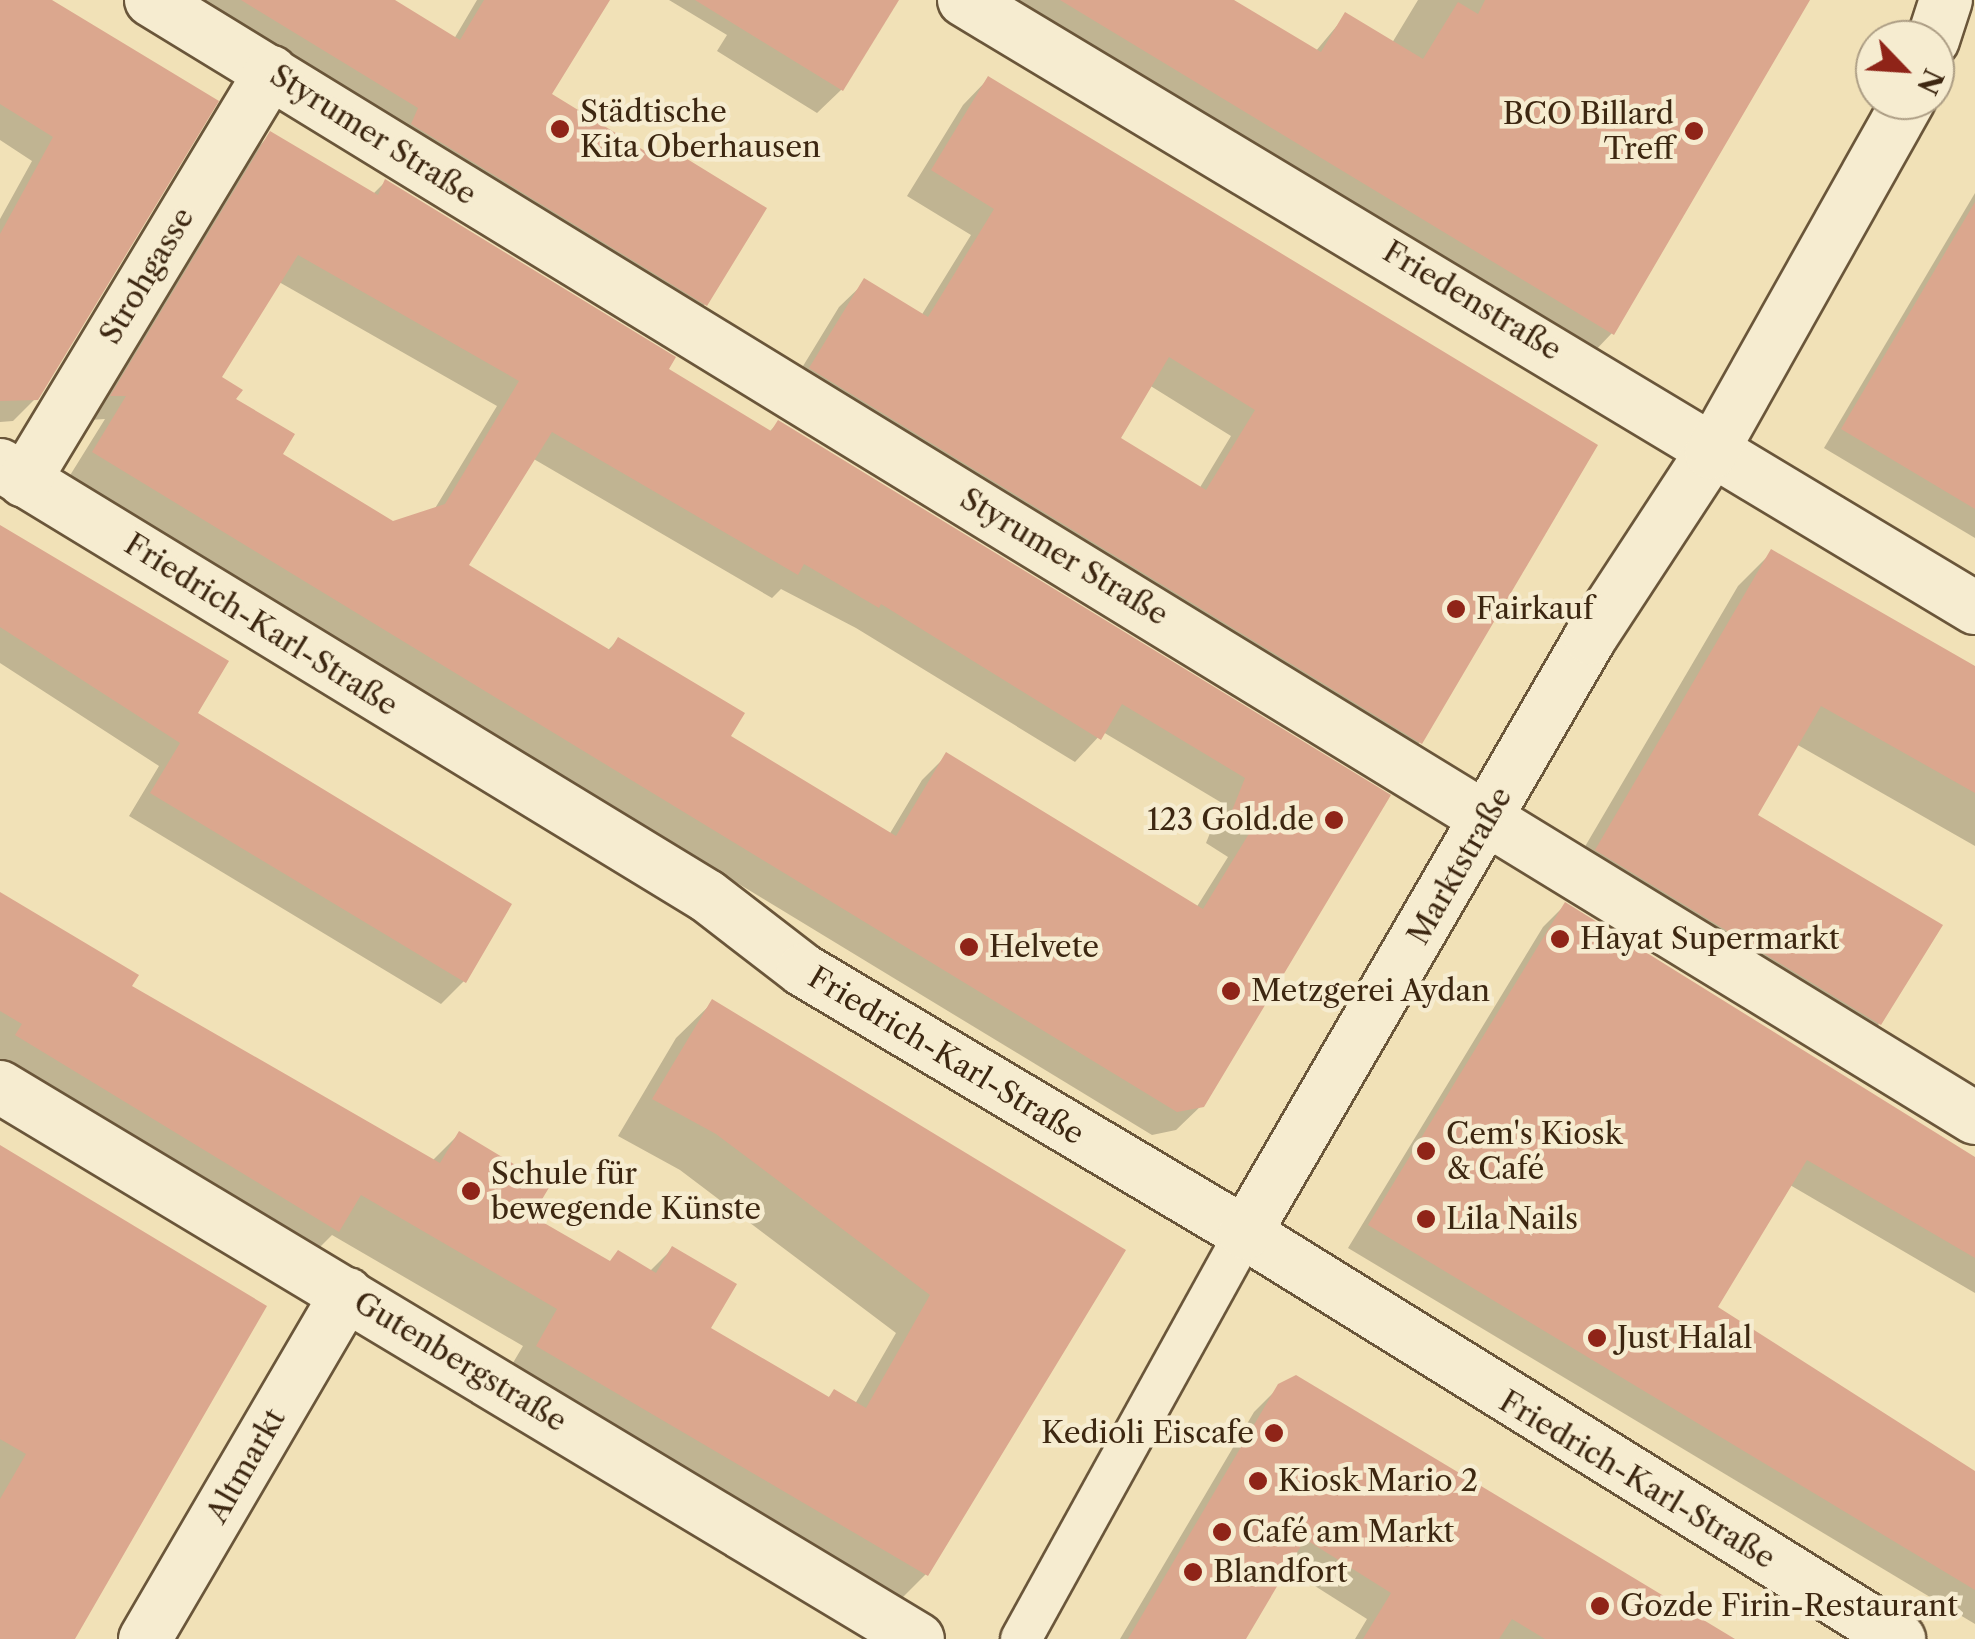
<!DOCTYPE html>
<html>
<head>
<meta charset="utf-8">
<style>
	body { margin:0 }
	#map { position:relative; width:1975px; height:1639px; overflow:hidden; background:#f1e1b7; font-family:"Libre Caslon Text",serif }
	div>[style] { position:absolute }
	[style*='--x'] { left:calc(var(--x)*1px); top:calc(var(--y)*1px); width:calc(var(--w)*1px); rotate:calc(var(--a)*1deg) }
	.shadow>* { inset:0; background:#0003 }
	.building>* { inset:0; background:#dba78e }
	.roads { filter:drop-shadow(2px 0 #6a563a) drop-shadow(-2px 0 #6a563a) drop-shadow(0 2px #6a563a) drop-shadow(0 -2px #6a563a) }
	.pedestrian>* { height:40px; margin:-20px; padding:0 20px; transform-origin:20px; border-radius:20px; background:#f6ecd0 }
	.minor>* { height:52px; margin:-26px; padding:0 26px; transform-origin:26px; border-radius:26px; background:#f6ecd0 }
	.dots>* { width:28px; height:28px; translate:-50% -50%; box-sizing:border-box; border:5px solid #f6ecd0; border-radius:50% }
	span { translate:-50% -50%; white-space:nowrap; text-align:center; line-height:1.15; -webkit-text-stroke:9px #f6ecd0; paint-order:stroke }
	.poi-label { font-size:30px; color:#3d2711 }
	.left { translate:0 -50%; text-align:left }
	.right { translate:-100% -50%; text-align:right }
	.street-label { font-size:30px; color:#3d2711 }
	.north { position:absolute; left:1855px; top:20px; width:100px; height:100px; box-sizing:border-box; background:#f6ecd0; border:2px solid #ac9d84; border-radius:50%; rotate:115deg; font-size:28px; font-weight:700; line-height:40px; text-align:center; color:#3d2711 }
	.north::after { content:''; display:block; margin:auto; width:35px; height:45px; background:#8f2418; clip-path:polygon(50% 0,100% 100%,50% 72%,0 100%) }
</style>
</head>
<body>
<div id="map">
	<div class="shadow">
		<i style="clip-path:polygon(0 0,47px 0,215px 102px,36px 398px,13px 421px,0 422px,0 219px,32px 161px,0 140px)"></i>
		<i style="clip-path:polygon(204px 0,390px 0,454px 39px,477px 0,607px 0,549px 95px,655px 160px,666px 149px,705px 304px,682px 328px,216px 22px,223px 11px)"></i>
		<i style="clip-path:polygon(669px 0,869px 0,889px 12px,841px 90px,817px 113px,717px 51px,727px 35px)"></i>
		<i style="clip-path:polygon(1005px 0,1233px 0,1315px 52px,1346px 15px,1392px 43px,1418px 0,1808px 0,1612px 333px,1591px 355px)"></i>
		<i style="clip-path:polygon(evenodd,988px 79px,1594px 446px,1420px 742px,1394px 767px,786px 394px,839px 307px,865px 282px,921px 316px,971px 235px,907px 196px,963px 105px,988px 79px,1149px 385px,1231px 436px,1199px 489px,1117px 439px,1149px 385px)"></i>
		<i style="clip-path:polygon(evenodd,271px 134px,372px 195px,385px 182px,665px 370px,768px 433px,778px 423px,1388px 796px,1202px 1105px,1176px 1130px,1152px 1135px,69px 477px,105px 419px,89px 420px,246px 159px,271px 134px,279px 282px,497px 406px,434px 510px,392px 524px,280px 455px,219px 378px,279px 282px,271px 134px,532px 458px,772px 598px,781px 589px,856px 628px,1075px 762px,1103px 732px,1222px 803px,1206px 843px,1228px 857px,1196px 908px,947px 755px,922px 780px,889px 835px,728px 737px,618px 640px,607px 651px,466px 566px,532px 458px)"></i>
		<i style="clip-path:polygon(1975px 193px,1975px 538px,1824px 448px)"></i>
		<i style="clip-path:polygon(0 527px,464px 981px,441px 1004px,129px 816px,159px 766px,0 663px)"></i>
		<i style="clip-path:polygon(1771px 553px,1975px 670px,1975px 846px,1796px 744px,1754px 816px,1879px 1024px,1846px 1057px,1563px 884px,1738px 586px)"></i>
		<i style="clip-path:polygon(0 894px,128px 987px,432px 1161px,459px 1134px,528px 1217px,608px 1263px,649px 1272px,672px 1249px,707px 1329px,827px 1399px,834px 1392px,855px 1404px,896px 1333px,680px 1170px,618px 1136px,676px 1038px,713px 1002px,1122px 1250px,926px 1574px,890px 1610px,501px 1383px,523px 1346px,332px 1235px,301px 1266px,0 1084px)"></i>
		<i style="clip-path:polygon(1565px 905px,1975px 1159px,1975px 1293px,1790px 1185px,1715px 1308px,1975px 1472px,1975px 1624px,1348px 1248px,1543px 927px)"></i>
		<i style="clip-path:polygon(0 1148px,72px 1639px,0 1639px)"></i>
		<i style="clip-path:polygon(1280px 1386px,1729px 1639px,1355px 1639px,1367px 1619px,1285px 1567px,1245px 1639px,1120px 1639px,1254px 1412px)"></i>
	</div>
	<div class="building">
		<i style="clip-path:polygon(0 0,52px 0,219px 101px,38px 400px,0 401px,0 234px,53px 137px,0 104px)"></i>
		<i style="clip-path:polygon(241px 0,395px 0,460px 40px,484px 0,610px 0,552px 94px,658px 159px,666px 146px,767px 208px,707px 306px,411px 124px,418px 108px)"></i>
		<i style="clip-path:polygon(695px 0,899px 0,843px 91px)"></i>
		<i style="clip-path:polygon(1060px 0,1234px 0,1321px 52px,1345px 12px,1423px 59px,1458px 2px,1478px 14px,1485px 0,1810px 0,1614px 335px)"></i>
		<i style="clip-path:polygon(evenodd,988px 76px,1598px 445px,1422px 744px,809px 368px,864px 278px,928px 317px,994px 209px,931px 170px,988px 76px,1169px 357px,1255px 410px,1206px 490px,1121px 438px,1169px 357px)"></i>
		<i style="clip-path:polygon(evenodd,270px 131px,378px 195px,385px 179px,676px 357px,669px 369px,771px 431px,778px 420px,1391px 795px,1204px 1107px,1177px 1112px,92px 452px,126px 396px,110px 396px,270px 131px,298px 255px,519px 381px,445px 504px,393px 521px,283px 454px,295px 434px,236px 399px,243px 390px,222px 377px,298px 255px,270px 131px,552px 432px,798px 575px,804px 564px,879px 608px,881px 604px,1101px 740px,1122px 704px,1245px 778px,1229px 818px,1250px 832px,1203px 909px,946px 752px,896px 836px,731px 736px,745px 713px,618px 637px,610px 650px,469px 565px,552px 432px)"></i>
		<i style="clip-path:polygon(1975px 202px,1975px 509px,1841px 429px)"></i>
		<i style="clip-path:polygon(0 525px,229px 661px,198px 713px,512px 904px,466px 983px,150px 793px,180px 743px,0 627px)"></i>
		<i style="clip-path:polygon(1771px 549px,1975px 666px,1975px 793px,1821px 706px,1758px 815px,1943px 925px,1881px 1025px,1595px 850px)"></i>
		<i style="clip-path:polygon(0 892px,139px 975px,132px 986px,440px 1163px,459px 1131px,550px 1186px,532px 1216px,610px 1261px,618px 1250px,656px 1273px,672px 1246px,737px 1284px,711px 1328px,829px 1397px,834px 1389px,866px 1408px,930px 1295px,716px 1134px,652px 1099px,712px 999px,1126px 1250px,928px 1576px,536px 1346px,557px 1309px,361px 1195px,339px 1232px,15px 1035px,22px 1024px,0 1011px)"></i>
		<i style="clip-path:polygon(1565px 902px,1975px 1157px,1975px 1258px,1807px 1160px,1718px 1307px,1975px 1471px,1975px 1590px,1368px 1225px)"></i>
		<i style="clip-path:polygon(0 1145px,267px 1306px,75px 1639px,0 1639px,0 1499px,26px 1454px,0 1439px)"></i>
		<i style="clip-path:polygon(1296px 1375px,1561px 1534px,1735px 1639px,1545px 1639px,1512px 1619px,1499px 1639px,1363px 1639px,1391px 1593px,1305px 1539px,1246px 1639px,1128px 1639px,1278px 1384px)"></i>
	</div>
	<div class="roads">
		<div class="pedestrian">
			<i style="--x:1021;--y:1639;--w:464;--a:-61.1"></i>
		</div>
		<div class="minor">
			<i style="--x:151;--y:0;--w:2139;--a:31.51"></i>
			<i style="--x:964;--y:0;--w:1180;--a:31.02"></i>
			<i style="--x:1933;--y:40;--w:42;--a:-72"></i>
			<i style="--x:0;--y:465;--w:828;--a:31.37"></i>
			<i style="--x:707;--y:896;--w:121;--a:37.6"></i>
			<i style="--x:803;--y:970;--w:514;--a:30.75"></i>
			<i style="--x:1245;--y:1233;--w:770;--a:31.83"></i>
			<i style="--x:24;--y:481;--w:478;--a:-58.9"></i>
			<i style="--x:0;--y:1087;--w:1071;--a:31.02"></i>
			<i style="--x:1245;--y:1233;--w:688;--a:-59.89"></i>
			<i style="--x:1590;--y:638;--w:221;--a:-56.8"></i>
			<i style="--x:1711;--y:453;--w:405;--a:-60.7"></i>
			<i style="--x:145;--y:1639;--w:400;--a:-59.7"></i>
		</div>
	</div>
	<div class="dots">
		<i style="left:560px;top:129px;background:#8f2418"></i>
		<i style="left:1694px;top:131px;background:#8f2418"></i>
		<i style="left:1456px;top:609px;background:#8f2418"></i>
		<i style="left:1334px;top:820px;background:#8f2418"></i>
		<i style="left:1560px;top:939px;background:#8f2418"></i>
		<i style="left:969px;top:947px;background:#8f2418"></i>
		<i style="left:1231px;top:991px;background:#8f2418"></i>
		<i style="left:1426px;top:1151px;background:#8f2418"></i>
		<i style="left:471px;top:1191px;background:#8f2418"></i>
		<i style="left:1426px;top:1219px;background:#8f2418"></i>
		<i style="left:1597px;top:1338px;background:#8f2418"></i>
		<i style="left:1274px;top:1433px;background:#8f2418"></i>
		<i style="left:1258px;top:1481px;background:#8f2418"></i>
		<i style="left:1222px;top:1532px;background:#8f2418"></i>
		<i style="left:1193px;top:1572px;background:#8f2418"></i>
		<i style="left:1600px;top:1606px;background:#8f2418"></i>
	</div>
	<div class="poi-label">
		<span class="left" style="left:580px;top:129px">Städtische<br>Kita Oberhausen</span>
		<span class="right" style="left:1674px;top:131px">BCO Billard<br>Treff</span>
		<span class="left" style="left:1476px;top:609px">Fairkauf</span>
		<span class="right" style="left:1314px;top:820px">123 Gold.de</span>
		<span class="left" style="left:1580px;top:939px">Hayat Supermarkt</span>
		<span class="left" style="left:989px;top:947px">Helvete</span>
		<span class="left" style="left:1251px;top:991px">Metzgerei Aydan</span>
		<span class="left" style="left:1446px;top:1151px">Cem's Kiosk<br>&amp; Café</span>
		<span class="left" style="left:491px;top:1191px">Schule für<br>bewegende Künste</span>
		<span class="left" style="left:1446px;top:1219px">Lila Nails</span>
		<span class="left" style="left:1617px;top:1338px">Just Halal</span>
		<span class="right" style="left:1254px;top:1433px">Kedioli Eiscafe</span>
		<span class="left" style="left:1278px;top:1481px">Kiosk Mario 2</span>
		<span class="left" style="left:1242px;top:1532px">Café am Markt</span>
		<span class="left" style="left:1213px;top:1572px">Blandfort</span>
		<span class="left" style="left:1620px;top:1606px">Gozde Firin-Restaurant</span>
	</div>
	<div class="street-label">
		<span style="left:373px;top:135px;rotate:32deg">Styrumer Straße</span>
		<span style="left:147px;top:276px;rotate:-59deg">Strohgasse</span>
		<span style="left:1472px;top:301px;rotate:31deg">Friedenstraße</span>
		<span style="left:1064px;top:557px;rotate:31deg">Styrumer Straße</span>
		<span style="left:261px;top:625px;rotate:32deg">Friedrich-Karl-Straße</span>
		<span style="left:1460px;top:866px;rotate:-60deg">Marktstraße</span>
		<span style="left:946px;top:1056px;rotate:31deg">Friedrich-Karl-Straße</span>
		<span style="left:460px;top:1362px;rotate:31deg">Gutenbergstraße</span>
		<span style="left:246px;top:1466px;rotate:-60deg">Altmarkt</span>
		<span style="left:1637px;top:1480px;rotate:31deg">Friedrich-Karl-Straße</span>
	</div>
	<div class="north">N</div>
</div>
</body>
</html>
